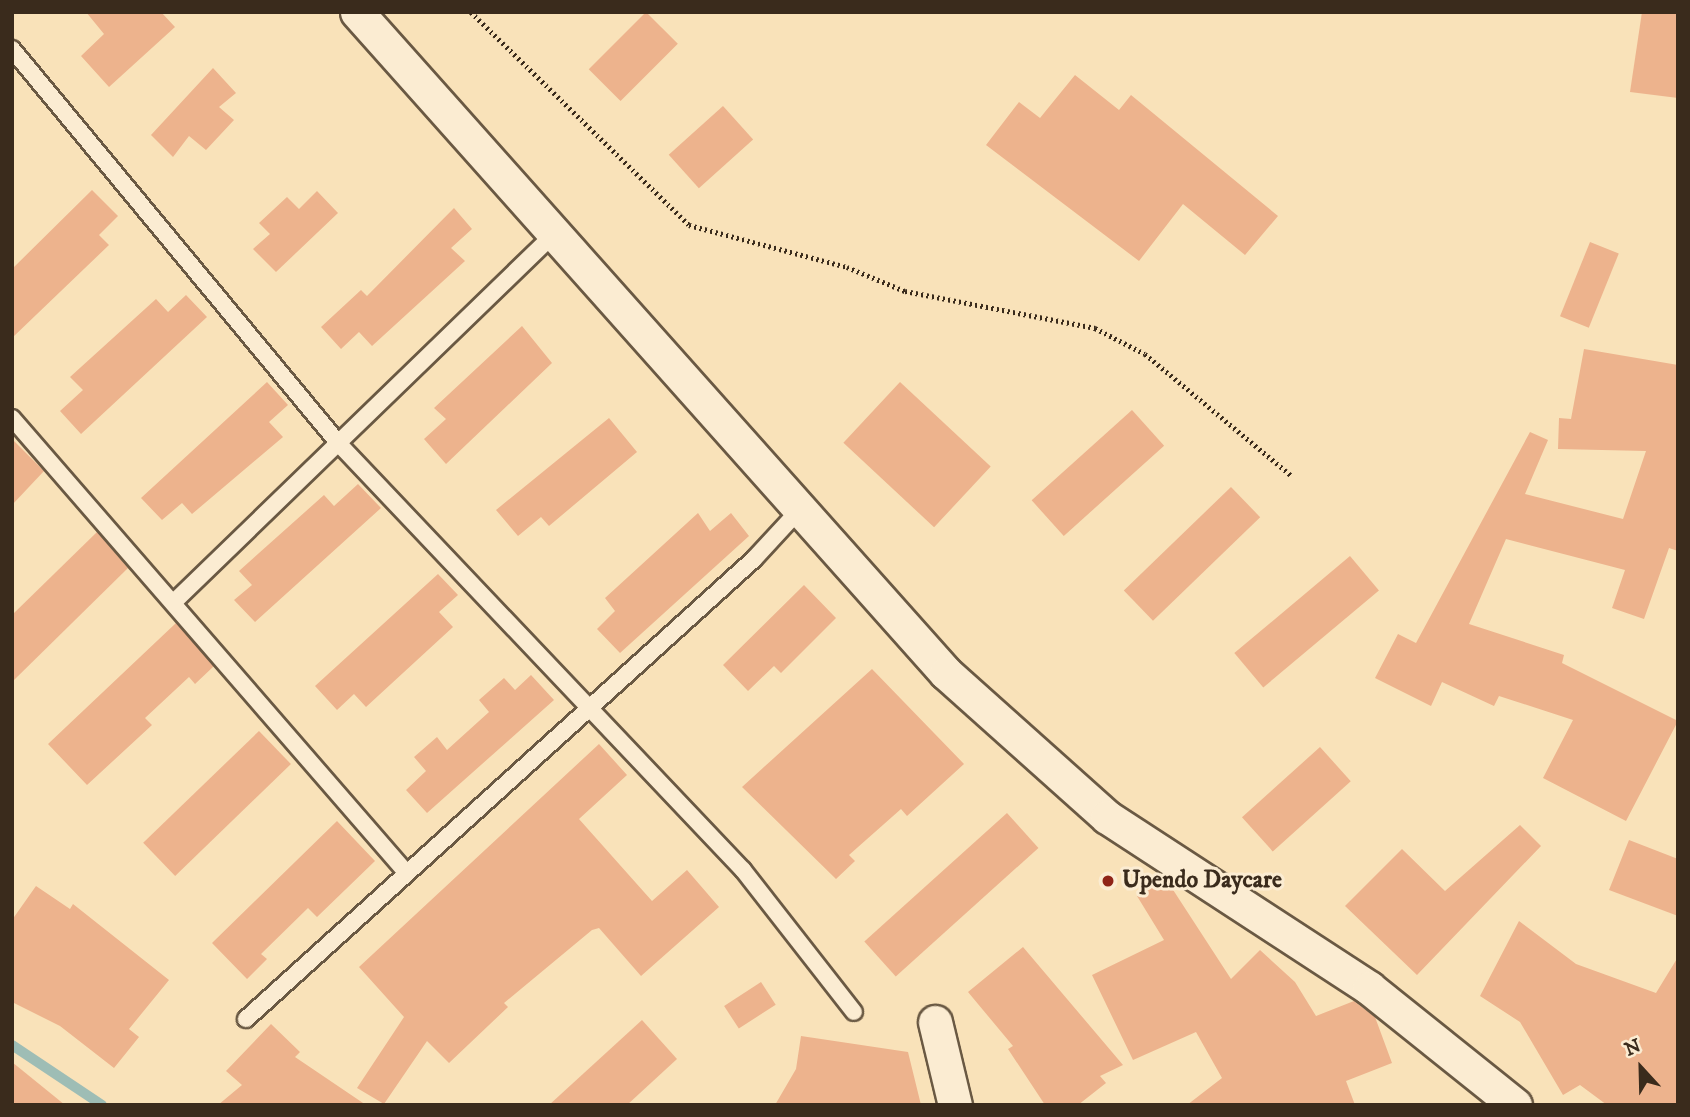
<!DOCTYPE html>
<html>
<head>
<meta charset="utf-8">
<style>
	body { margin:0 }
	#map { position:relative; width:1690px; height:1117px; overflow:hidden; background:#f9e2b9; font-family:"IM FELL DW Pica",serif }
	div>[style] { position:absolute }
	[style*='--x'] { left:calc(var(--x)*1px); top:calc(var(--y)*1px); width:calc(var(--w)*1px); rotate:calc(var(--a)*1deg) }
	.stream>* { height:10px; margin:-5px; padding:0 5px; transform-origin:5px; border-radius:5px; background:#9ebdb5 }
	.building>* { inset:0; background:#edb38d; transform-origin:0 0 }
	.path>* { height:4.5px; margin-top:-2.25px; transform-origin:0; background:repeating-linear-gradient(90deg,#3a2b1c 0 2px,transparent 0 5.5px) }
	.roads { filter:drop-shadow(2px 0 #6a5943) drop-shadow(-2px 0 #6a5943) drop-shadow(0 2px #6a5943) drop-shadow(0 -2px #6a5943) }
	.service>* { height:16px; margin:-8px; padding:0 8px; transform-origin:8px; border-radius:8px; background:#fbecd2 }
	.minor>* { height:33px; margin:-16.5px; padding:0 16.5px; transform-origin:16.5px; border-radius:16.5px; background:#fbecd2 }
	.dots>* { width:19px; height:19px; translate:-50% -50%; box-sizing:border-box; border:4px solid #fbecd2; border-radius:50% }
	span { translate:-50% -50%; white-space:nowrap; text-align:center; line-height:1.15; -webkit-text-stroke:6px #fbecd2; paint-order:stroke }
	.poi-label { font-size:24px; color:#3a2b1c; font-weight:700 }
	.left { translate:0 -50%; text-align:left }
	.frame { position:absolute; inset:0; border:14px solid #3a2b1c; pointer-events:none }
	.north { position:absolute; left:1606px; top:1033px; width:70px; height:70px; -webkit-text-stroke:5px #fbecd2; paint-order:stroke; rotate:338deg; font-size:19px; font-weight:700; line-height:28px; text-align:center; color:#3a2b1c }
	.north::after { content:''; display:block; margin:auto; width:24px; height:32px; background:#3a2b1c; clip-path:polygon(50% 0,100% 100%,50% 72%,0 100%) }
</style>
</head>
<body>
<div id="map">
	<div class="stream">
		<i style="--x:12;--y:1045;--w:108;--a:33.7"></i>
	</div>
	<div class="building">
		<i style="clip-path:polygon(86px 12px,161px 12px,175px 27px,109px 87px,81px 56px,104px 34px)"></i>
		<i style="left:646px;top:12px;width:45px;height:81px;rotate:45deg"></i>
		<i style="clip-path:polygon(1642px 12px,1678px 12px,1678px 98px,1630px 92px)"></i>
		<i style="clip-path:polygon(213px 68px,236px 93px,219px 107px,234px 120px,206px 150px,189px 136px,173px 157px,151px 135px)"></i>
		<i style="clip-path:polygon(1075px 75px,1119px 110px,1131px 95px,1278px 216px,1245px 255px,1183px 204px,1139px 261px,986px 145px,1019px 102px,1040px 118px)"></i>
		<i style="left:723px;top:106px;width:45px;height:73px;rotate:48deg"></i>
		<i style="clip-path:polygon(92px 190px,118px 216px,99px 235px,109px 245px,12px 338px,12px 269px)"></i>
		<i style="clip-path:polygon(317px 191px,338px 213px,276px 272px,253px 249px,270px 234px,259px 223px,287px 197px,299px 209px)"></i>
		<i style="clip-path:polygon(454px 208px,472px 229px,451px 248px,465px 261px,372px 346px,359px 332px,341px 349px,321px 327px,361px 290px,367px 296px)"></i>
		<i style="left:1590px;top:242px;width:31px;height:80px;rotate:22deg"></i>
		<i style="clip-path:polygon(186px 295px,207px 317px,81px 434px,60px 411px,83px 390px,70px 377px,156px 299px,168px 312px)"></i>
		<i style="clip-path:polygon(522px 326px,552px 363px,446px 464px,424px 439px,446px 419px,434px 408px)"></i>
		<i style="clip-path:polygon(1584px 349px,1678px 365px,1678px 551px,1669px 548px,1644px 619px,1612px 608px,1625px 570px,1506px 539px,1469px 624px,1564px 655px,1562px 663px,1678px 721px,1626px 821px,1543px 778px,1573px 720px,1499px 696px,1494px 706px,1442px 682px,1431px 706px,1375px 678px,1398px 634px,1416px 643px,1530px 432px,1548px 440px,1525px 494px,1623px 519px,1646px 451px,1558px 449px,1559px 418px,1571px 419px)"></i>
		<i style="clip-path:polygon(267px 382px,288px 405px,269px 422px,283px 437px,192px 514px,182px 503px,162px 520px,141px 498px)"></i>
		<i style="left:900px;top:382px;width:124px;height:83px;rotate:43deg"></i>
		<i style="left:1132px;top:410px;width:48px;height:135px;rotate:48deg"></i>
		<i style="clip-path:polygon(609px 418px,637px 452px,549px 526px,541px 517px,518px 536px,496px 510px)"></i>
		<i style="clip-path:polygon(12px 439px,44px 471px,12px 505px)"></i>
		<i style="clip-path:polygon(358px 484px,381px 508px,255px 622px,234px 600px,252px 585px,239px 571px,324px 495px,334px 506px)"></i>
		<i style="left:1231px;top:487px;width:42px;height:149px;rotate:46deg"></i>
		<i style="clip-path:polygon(698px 513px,710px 531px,731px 513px,749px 536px,620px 653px,597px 629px,615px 611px,605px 598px)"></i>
		<i style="clip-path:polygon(97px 532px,128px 568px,12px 682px,12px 615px)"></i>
		<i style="left:1350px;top:556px;width:45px;height:151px;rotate:50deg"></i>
		<i style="clip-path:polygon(438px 574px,458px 595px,439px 612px,453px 627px,366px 707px,354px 694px,337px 710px,315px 686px)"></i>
		<i style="clip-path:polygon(804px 585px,836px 618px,781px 673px,774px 666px,748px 691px,723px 665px)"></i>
		<i style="clip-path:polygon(176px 623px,214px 666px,195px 684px,189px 677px,145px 718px,152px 725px,87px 785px,48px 744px)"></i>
		<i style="clip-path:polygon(872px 669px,964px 764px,907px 816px,901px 809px,849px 855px,855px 861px,836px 879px,742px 787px)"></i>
		<i style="clip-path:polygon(531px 675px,554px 700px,427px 813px,406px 790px,426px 771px,414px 757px,437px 737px,447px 750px,489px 712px,479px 700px,504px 678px,515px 690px)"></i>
		<i style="left:259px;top:731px;width:46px;height:161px;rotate:46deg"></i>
		<i style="clip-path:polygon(599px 744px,627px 775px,579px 819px,652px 901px,687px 870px,719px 907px,641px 976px,599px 928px,592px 930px,504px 1003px,508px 1007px,449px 1063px,427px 1041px,384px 1104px,357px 1088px,404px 1017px,359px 967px)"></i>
		<i style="left:1320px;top:747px;width:46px;height:105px;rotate:48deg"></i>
		<i style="left:1007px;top:813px;width:47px;height:192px;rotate:48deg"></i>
		<i style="clip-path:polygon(337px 821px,375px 861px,317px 917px,308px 908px,261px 954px,267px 959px,247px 979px,212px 943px)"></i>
		<i style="clip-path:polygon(1520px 825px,1541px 846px,1417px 975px,1345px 906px,1402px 849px,1445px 891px)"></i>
		<i style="clip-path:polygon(1629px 840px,1678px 859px,1678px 916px,1609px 890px)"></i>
		<i style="clip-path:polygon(1166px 879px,1231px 979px,1260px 950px,1295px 982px,1316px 1016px,1354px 1001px,1375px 1017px,1392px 1063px,1346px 1081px,1355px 1105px,1187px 1105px,1222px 1078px,1196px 1032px,1133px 1060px,1092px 975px,1164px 940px,1137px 896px)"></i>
		<i style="clip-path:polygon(36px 886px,70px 909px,73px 904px,169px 980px,129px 1029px,139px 1037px,114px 1068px,60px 1026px,12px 1002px,12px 920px)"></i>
		<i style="clip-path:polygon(1519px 921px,1576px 964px,1656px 993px,1678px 957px,1678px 1105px,1607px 1105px,1580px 1085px,1563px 1095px,1520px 1022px,1480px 996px)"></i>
		<i style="clip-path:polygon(1023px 947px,1123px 1065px,1100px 1076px,1106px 1083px,1078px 1105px,1045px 1105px,1008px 1049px,1013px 1046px,968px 992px)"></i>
		<i style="left:761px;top:982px;width:27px;height:44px;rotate:57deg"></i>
		<i style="clip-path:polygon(642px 1020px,677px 1059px,627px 1105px,549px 1105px)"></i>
		<i style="clip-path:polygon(271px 1024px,300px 1052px,295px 1057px,366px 1105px,218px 1105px,242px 1085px,226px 1071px)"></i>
		<i style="clip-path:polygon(801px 1036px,908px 1052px,921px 1105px,775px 1105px,796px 1069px)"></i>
		<i style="clip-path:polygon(12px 1062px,65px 1105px,12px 1105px)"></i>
	</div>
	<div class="path">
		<i style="--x:471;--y:12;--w:305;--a:44.3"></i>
		<i style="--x:689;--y:225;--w:163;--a:14.9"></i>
		<i style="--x:847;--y:267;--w:63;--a:22.5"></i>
		<i style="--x:905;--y:291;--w:194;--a:11"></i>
		<i style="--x:1095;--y:328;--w:56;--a:27.5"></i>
		<i style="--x:1145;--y:354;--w:190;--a:39.7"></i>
	</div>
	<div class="roads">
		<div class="service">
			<i style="--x:12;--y:49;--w:514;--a:50.37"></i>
			<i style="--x:340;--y:445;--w:586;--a:46.52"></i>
			<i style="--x:743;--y:870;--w:180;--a:52"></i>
			<i style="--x:12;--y:418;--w:600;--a:49.06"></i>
			<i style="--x:176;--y:600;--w:528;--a:-44.08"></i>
			<i style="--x:246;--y:1019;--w:685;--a:-42.16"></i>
			<i style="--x:754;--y:559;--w:71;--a:-47.3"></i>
		</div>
		<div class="minor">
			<i style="--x:357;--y:12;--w:885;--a:48.3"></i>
			<i style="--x:946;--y:673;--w:216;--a:41.8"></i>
			<i style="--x:1107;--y:817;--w:313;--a:33.1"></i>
			<i style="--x:1369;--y:988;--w:187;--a:38.7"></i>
			<i style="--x:935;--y:1022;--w:85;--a:76.5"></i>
		</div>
	</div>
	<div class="dots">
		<i style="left:1108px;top:881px;background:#8f2418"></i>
	</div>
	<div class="poi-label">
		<span class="left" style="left:1122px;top:881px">Upendo Daycare</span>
	</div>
	<div class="frame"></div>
	<div class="north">N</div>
</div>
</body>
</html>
